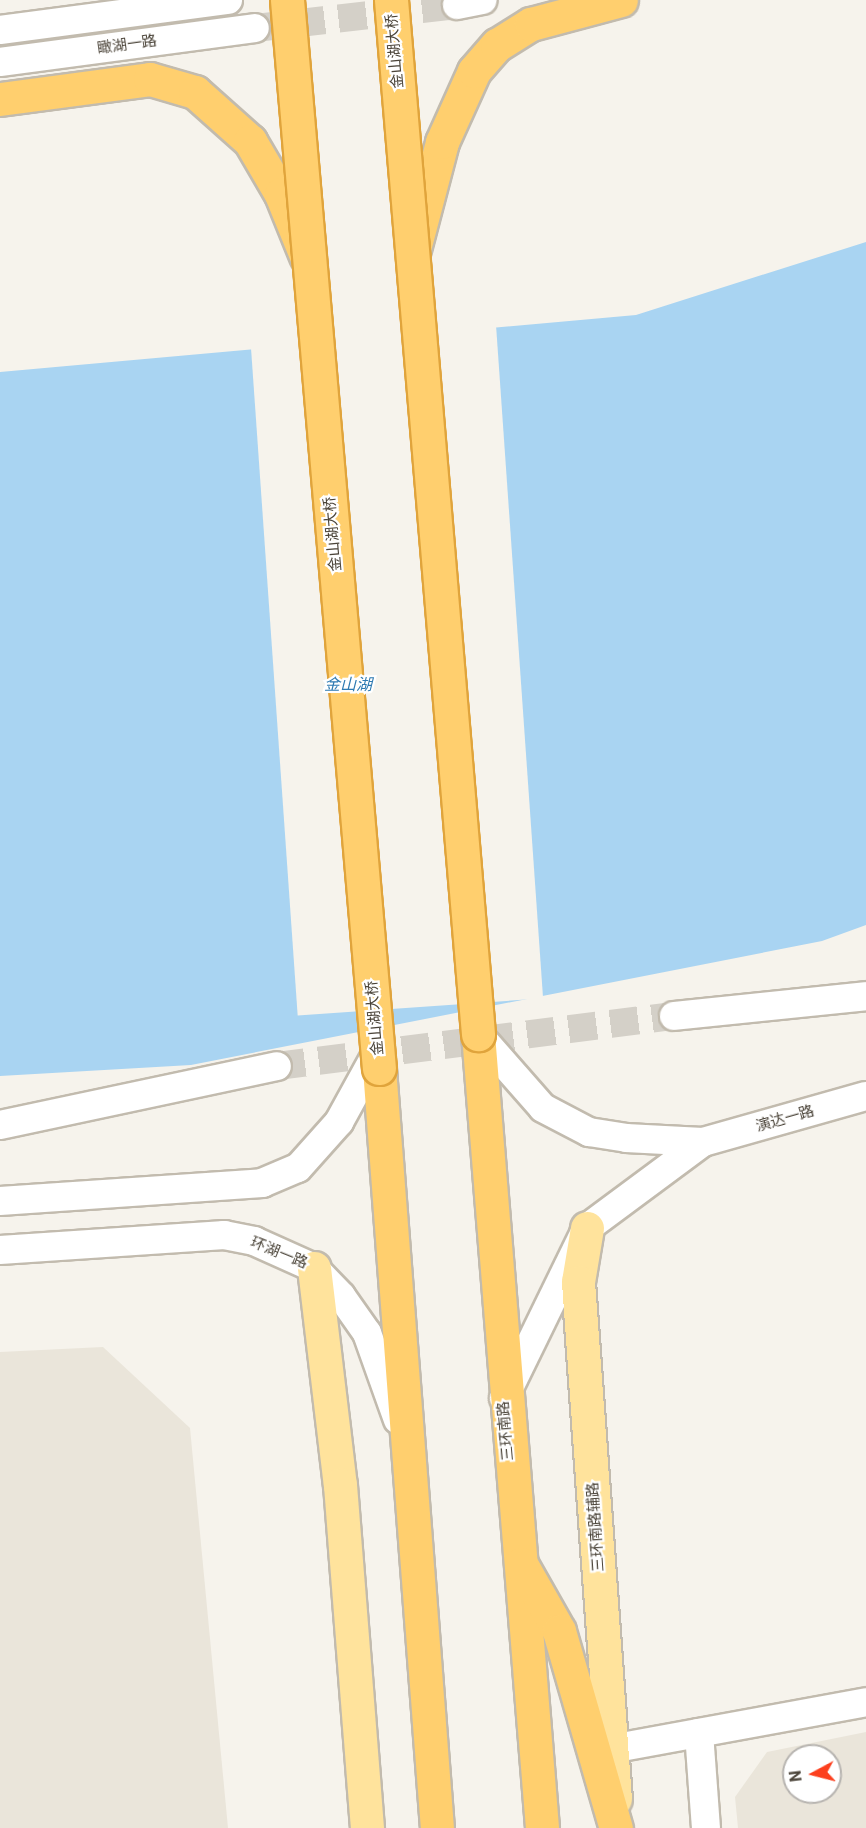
<!DOCTYPE html>
<html>
<head>
<meta charset="utf-8">
<style>
	body { margin:0 }
	#map { position:relative; width:866px; height:1828px; overflow:hidden; background:#f6f3ec; font-family:Roboto,"Noto Sans SC",sans-serif }
	div>[style] { position:absolute }
	[style*='--x'] { left:calc(var(--x)*1px); top:calc(var(--y)*1px); width:calc(var(--w)*1px); rotate:calc(var(--a)*1deg) }
	.residential>* { inset:0; background:#eae5da }
	.water>* { inset:0; background:#a9d4f2 }
	.pier>* { inset:0; background:#f6f3ec; transform-origin:0 0 }
	.minor-tunnel>* { height:28px; margin-top:-14px; transform-origin:0; background:repeating-linear-gradient(90deg,#d4d0c8 0 28px,transparent 0 42px) }
	.roads { filter:drop-shadow(2px 0 #c2bbae) drop-shadow(-2px 0 #c2bbae) drop-shadow(0 2px #c2bbae) drop-shadow(0 -2px #c2bbae) }
	.minor>* { height:28px; margin:-14px; padding:0 14px; transform-origin:14px; border-radius:14px; background:#fff }
	.major>* { height:33px; margin:-16.5px; padding:0 16.5px; transform-origin:16.5px; border-radius:16.5px; background:#ffe39c }
	.highway>* { height:33px; margin:-16.5px; padding:0 16.5px; transform-origin:16.5px; border-radius:16.5px; background:#ffcf6e }
	.bridges { filter:drop-shadow(2px 0 #e0a43c) drop-shadow(-2px 0 #e0a43c) drop-shadow(0 2px #e0a43c) drop-shadow(0 -2px #e0a43c) }
	.highway-bridge>* { height:33px; margin:-16.5px; padding:0 16.5px; transform-origin:16.5px; border-radius:16.5px; background:#ffcf6e }
	span { translate:-50% -50%; white-space:nowrap; text-align:center; line-height:1.15; -webkit-text-stroke:4.5px #fff; paint-order:stroke }
	.street-label { font-size:15px; color:#4b4439 }
	.water-label { font-size:16px; color:#2e7ab2; font-style:italic }
	.north { position:absolute; left:782px; top:1744px; width:60px; height:60px; box-sizing:border-box; background:#fff; border:2px solid #b7b4b0; border-radius:50%; rotate:263deg; font-size:16px; font-weight:700; line-height:24px; text-align:center; color:#4b4439 }
	.north::after { content:''; display:block; margin:auto; width:21px; height:27px; background:#fc3f1d; clip-path:polygon(50% 0,100% 100%,50% 72%,0 100%) }
</style>
</head>
<body>
<div id="map">
	<div class="residential">
		<i style="clip-path:polygon(103px 1347px,190px 1428px,228px 1828px,0 1828px,0 1352px)"></i>
		<i style="clip-path:polygon(evenodd,866px 1732px,866px 1828px,738px 1828px,735px 1797px,767px 1752px,866px 1732px,794px 1756px,830px 1756px,830px 1792px,794px 1792px,794px 1756px)"></i>
	</div>
	<div class="water">
		<i style="clip-path:polygon(866px 242px,866px 925px,822px 941px,191px 1065px,0 1076px,0 372px,636px 315px)"></i>
	</div>
	<div class="pier">
		<i style="left:496px;top:325px;width:675px;height:246px;rotate:86deg"></i>
	</div>
	<div class="minor-tunnel">
		<i style="--x:255;--y:28;--w:203;--a:-6.5"></i>
		<i style="--x:277;--y:1066;--w:400;--a:-7.2"></i>
	</div>
	<div class="roads">
		<div class="minor">
			<i style="--x:457;--y:5;--w:26;--a:-11"></i>
			<i style="--x:0;--y:30;--w:230;--a:-7.5"></i>
			<i style="--x:0;--y:62;--w:257;--a:-7.6"></i>
			<i style="--x:674;--y:1016;--w:193;--a:-5.9"></i>
			<i style="--x:478;--y:1034;--w:98;--a:48.7"></i>
			<i style="--x:543;--y:1108;--w:52;--a:27.6"></i>
			<i style="--x:589;--y:1132;--w:37;--a:9"></i>
			<i style="--x:626;--y:1138;--w:77;--a:3"></i>
			<i style="--x:703;--y:1142;--w:169;--a:-15.8"></i>
			<i style="--x:0;--y:1125;--w:283;--a:-12"></i>
			<i style="--x:0;--y:1201;--w:263;--a:-3.9"></i>
			<i style="--x:262;--y:1183;--w:39;--a:-23"></i>
			<i style="--x:298;--y:1168;--w:62;--a:-48.3"></i>
			<i style="--x:339;--y:1122;--w:81;--a:-61.2"></i>
			<i style="--x:0;--y:1250;--w:225;--a:-3.8"></i>
			<i style="--x:224;--y:1235;--w:31;--a:11"></i>
			<i style="--x:254;--y:1241;--w:66;--a:24.2"></i>
			<i style="--x:314;--y:1268;--w:39;--a:46"></i>
			<i style="--x:341;--y:1296;--w:45;--a:54.9"></i>
			<i style="--x:367;--y:1333;--w:92;--a:70.4"></i>
			<i style="--x:504;--y:1398;--w:189;--a:-64"></i>
			<i style="--x:587;--y:1228;--w:144;--a:-36.6"></i>
			<i style="--x:699;--y:1733;--w:95;--a:85.8"></i>
			<i style="--x:611;--y:1749;--w:259;--a:-10.4"></i>
		</div>
		<div class="major">
			<i style="--x:587;--y:1228;--w:55;--a:99.5"></i>
			<i style="--x:578;--y:1282;--w:518;--a:85.91"></i>
			<i style="--x:314;--y:1268;--w:219;--a:83.2"></i>
			<i style="--x:340;--y:1485;--w:344;--a:85.5"></i>
		</div>
		<div class="highway">
			<i style="--x:0;--y:99;--w:151;--a:-7.6"></i>
			<i style="--x:150;--y:79;--w:47;--a:16.1"></i>
			<i style="--x:195;--y:92;--w:74;--a:41.7"></i>
			<i style="--x:250;--y:141;--w:61;--a:59.7"></i>
			<i style="--x:281;--y:194;--w:67;--a:68"></i>
			<i style="--x:414;--y:249;--w:111;--a:-75.3"></i>
			<i style="--x:442;--y:142;--w:78;--a:-65.7"></i>
			<i style="--x:474;--y:71;--w:35;--a:-49"></i>
			<i style="--x:497;--y:45;--w:40;--a:-32"></i>
			<i style="--x:531;--y:24;--w:93;--a:-14.9"></i>
			<i style="--x:478;--y:1034;--w:797;--a:85.39"></i>
			<i style="--x:379;--y:1068;--w:762;--a:85.64"></i>
			<i style="--x:521;--y:1564;--w:77;--a:60.4"></i>
			<i style="--x:559;--y:1631;--w:205;--a:73.9"></i>
		</div>
	</div>
	<div class="bridges">
		<div class="highway-bridge">
			<i style="--x:287;--y:0;--w:1072;--a:85.08"></i>
			<i style="--x:391;--y:0;--w:1038;--a:85.19"></i>
		</div>
	</div>
	<div class="street-label">
		<span style="left:127px;top:45px;rotate:-8deg">瞰湖一路</span>
		<span style="left:395px;top:51px;rotate:-95deg">金山湖大桥</span>
		<span style="left:333px;top:534px;rotate:-95deg">金山湖大桥</span>
		<span style="left:375px;top:1018px;rotate:-95deg">金山湖大桥</span>
		<span style="left:785px;top:1119px;rotate:-16deg">演达一路</span>
		<span style="left:279px;top:1253px;rotate:22deg">环湖一路</span>
		<span style="left:506px;top:1431px;rotate:-95deg">三环南路</span>
		<span style="left:596px;top:1527px;rotate:-94deg">三环南路辅路</span>
	</div>
	<div class="water-label">
		<span style="left:348px;top:685px">金山湖</span>
	</div>
	<div class="north">N</div>
</div>
</body>
</html>
